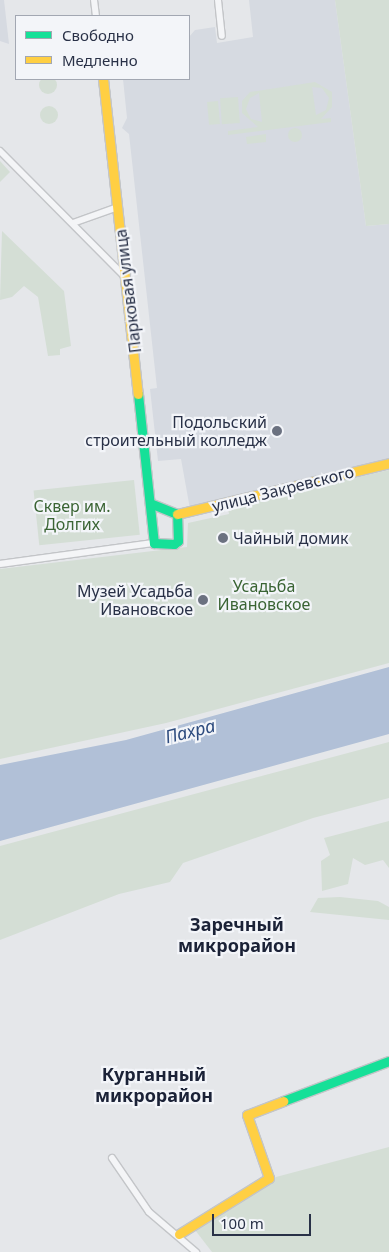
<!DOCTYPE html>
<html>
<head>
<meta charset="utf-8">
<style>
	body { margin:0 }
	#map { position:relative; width:389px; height:1252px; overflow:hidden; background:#e5e7ea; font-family:"Noto Sans",sans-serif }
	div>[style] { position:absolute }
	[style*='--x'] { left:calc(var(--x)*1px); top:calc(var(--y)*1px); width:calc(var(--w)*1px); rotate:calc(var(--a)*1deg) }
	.built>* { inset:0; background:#d6dae1 }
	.green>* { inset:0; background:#d4ded5; transform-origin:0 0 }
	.round { border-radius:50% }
	.water>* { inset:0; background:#b1c0d7 }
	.roads { filter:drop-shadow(1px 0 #c3c5c8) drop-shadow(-1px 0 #c3c5c8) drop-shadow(0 1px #c3c5c8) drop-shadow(0 -1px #c3c5c8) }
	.street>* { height:6px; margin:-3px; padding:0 3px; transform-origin:3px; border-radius:3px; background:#f4f5f7 }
	.fast>* { height:9px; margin:-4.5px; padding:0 4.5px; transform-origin:4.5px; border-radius:4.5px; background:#16e098 }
	.slow>* { height:9px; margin:-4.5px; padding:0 4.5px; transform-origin:4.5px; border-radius:4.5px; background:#ffcf43 }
	.dots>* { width:14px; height:14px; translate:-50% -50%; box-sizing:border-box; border:2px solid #f3f5f9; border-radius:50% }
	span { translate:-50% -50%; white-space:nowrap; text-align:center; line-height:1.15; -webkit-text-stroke:4.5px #f3f5f9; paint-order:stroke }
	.street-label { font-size:16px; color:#293147 }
	.poi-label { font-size:16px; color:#293147 }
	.right { translate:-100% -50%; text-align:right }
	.left { translate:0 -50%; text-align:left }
	.park-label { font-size:16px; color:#3a6434 }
	.water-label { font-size:18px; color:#2e4c7f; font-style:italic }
	.neighbourhood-label { font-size:18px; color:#1b2237; font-weight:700 }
	.legend { position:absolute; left:15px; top:15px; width:175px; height:65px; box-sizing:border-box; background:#f3f5f9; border:1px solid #a2a7b2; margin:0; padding:6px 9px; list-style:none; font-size:15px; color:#293147 }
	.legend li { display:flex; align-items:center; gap:10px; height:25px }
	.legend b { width:25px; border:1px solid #a2a7b2 }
	.scale { position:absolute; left:212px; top:1214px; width:99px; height:22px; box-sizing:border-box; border:2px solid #293147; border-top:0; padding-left:6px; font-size:15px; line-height:18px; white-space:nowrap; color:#293147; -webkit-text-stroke:4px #f3f5f9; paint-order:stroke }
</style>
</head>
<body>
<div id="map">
	<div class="built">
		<i style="clip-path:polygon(0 0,4px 0,9px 44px,0 41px)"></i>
		<i style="clip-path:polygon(249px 0,335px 0,366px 226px,389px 224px,389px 459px,190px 509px,181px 459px,158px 461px,150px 389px,157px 388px,129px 134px,122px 128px,127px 118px,123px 79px,189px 79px,189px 37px,195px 30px,215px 27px,217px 43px,253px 37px)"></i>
	</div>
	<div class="green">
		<i style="clip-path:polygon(335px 0,389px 0,389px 224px,366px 226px)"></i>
		<i class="round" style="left:39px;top:76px;width:18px;height:18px"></i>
		<i style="clip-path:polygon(evenodd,315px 82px,332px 92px,332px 107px,321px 119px,331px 118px,331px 122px,228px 135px,228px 131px,258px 127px,242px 113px,242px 101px,250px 92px,315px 82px,312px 87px,322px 88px,329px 98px,326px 110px,316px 115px,312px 87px,315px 82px,259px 93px,262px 122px,251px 119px,246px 109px,250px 98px,259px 93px)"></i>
		<i style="left:238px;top:97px;width:26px;height:18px;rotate:86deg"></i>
		<i style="left:218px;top:101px;width:23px;height:11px;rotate:85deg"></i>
		<i class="round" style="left:40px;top:106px;width:18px;height:18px"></i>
		<i class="round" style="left:288px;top:128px;width:14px;height:14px"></i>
		<i style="clip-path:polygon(266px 134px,266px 142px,247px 144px,246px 137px)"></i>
		<i style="clip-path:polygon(0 161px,10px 172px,0 182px)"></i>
		<i style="clip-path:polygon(2px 231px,64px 291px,71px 346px,60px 349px,60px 355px,48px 356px,38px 297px,24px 286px,12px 297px,0 300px)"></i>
		<i style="clip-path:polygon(389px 470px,389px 663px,166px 723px,0 759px,0 569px,187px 547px,188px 523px,229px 514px,228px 507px)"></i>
		<i style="left:134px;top:480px;width:55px;height:101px;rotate:84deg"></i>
		<i style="clip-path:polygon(389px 742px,389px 798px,313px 818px,183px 863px,170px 882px,119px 894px,0 940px,0 846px)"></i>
		<i style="clip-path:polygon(389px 821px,389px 868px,383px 860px,365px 865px,353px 858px,348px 884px,322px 891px,321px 861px,330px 855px,324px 838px)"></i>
		<i style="clip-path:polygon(340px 897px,378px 901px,389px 907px,389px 920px,310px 912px,318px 898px)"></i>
		<i style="clip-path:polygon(389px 1147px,389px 1252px,212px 1252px,195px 1230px,276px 1177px)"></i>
	</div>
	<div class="water">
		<i style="clip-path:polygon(389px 667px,389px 734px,0 841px,0 765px,126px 740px)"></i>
	</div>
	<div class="roads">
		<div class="street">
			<i style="--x:94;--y:0;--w:16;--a:83"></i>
			<i style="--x:218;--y:0;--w:36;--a:84"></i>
			<i style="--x:0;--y:151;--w:176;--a:45.2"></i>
			<i style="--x:73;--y:223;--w:48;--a:-19.6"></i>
			<i style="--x:0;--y:564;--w:155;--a:-7.8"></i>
			<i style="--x:112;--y:1158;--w:65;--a:55.6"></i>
			<i style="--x:149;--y:1212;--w:62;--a:40.4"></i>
		</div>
		<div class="fast">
			<i style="--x:138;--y:394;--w:150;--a:83.9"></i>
			<i style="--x:154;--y:543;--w:20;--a:3"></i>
			<i style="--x:174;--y:544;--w:5;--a:-37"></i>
			<i style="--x:178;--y:541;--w:27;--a:-92"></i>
			<i style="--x:177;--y:514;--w:29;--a:-158"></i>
			<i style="--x:283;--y:1101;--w:113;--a:-20.7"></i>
		</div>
		<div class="slow">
			<i style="--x:103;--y:79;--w:317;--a:83.7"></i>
			<i style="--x:177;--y:514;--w:218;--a:-13.5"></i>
			<i style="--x:179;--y:1234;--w:106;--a:-31.9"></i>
			<i style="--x:269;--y:1178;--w:67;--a:-109.2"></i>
			<i style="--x:247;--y:1115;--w:39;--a:-21"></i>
		</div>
	</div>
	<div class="dots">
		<i style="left:277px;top:431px;background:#6b7180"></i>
		<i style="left:223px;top:538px;background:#6b7180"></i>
		<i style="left:203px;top:600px;background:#6b7180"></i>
	</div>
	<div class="street-label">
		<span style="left:128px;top:291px;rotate:-97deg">Парковая улица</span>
		<span style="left:283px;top:489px;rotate:-14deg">улица Закревского</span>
	</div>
	<div class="poi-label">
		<span class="right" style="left:267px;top:431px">Подольский<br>строительный колледж</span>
		<span class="left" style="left:233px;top:538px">Чайный домик</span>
		<span class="right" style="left:193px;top:600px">Музей Усадьба<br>Ивановское</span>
	</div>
	<div class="park-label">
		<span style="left:72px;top:515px">Сквер им.<br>Долгих</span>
		<span style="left:264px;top:595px">Усадьба<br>Ивановское</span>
	</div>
	<div class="water-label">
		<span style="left:190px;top:731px;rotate:-14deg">Пахра</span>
	</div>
	<div class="neighbourhood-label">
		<span style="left:237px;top:935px">Заречный<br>микрорайон</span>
		<span style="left:154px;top:1085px">Курганный<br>микрорайон</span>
	</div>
	<ul class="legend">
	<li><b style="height:6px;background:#16e098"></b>Свободно</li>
	<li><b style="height:6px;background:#ffcf43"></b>Медленно</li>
	</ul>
	<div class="scale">100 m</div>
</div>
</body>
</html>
